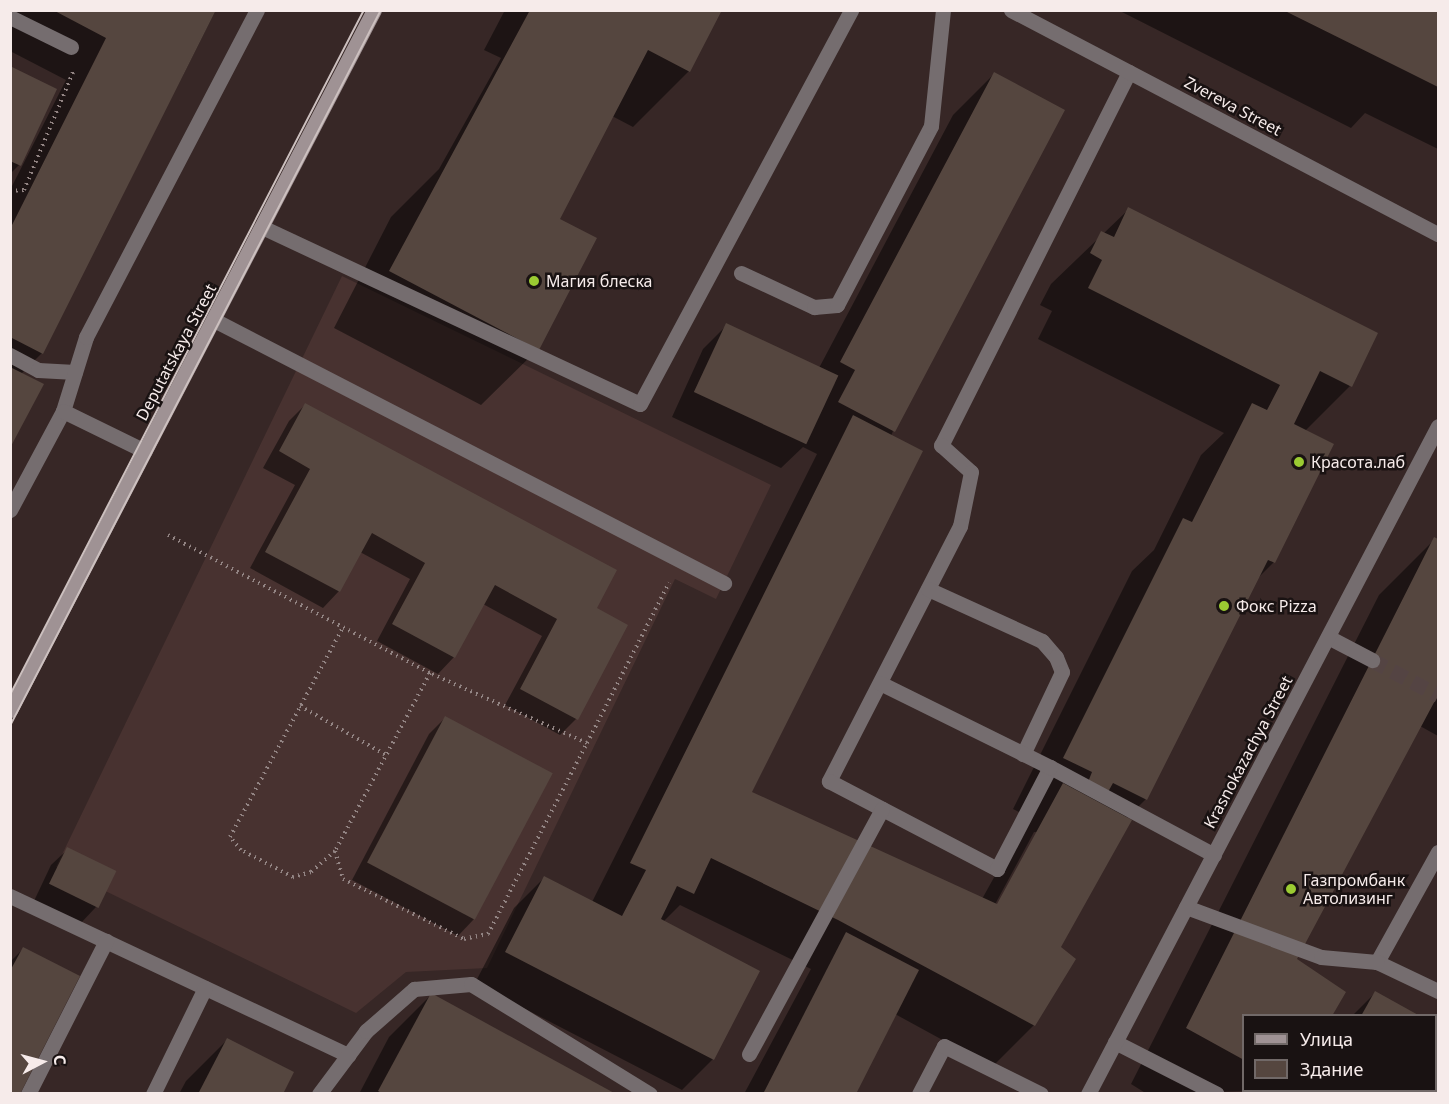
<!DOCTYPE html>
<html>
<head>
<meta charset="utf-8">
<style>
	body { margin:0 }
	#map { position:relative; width:1449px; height:1104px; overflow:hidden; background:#372726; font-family:"Noto Sans",sans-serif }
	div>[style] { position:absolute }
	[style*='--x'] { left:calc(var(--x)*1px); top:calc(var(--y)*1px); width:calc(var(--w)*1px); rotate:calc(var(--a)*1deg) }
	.built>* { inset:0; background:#483230 }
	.shadow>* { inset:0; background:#0007 }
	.building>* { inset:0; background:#55463f; transform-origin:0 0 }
	.street-tunnel>* { height:15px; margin-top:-7.5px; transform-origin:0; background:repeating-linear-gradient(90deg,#544443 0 15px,transparent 0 23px) }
	.path>* { height:4px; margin-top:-2px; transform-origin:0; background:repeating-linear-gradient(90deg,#938584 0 1.5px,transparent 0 6px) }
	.lane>* { height:15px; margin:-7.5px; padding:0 7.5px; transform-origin:7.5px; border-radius:7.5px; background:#756d6f }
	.street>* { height:15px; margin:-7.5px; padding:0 7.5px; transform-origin:7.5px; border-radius:7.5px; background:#756d6f }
	.secondary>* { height:15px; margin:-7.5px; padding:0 7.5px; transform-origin:7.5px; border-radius:7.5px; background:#9f9294 }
	.tram>* { height:1.5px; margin:-0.75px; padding:0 0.75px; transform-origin:0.75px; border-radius:0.75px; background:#ccc0bf }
	.dots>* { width:16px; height:16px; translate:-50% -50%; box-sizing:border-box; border:3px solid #191212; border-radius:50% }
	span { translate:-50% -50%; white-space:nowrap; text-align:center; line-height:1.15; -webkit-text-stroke:5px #191212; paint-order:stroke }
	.street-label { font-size:16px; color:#f6ebea }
	.poi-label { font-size:16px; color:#f6ebea }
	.left { translate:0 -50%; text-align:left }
	.frame { position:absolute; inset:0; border:12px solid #f6ebea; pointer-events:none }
	.legend { position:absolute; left:1242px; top:1014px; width:195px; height:78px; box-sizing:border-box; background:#191212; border:2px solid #716968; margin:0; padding:8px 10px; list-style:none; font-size:18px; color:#f6ebea }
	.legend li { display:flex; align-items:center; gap:12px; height:30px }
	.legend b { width:30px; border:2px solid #716968 }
	.north { position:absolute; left:12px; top:1032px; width:60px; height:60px; -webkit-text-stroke:4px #191212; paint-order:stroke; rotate:84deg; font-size:16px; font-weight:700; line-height:24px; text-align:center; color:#f6ebea }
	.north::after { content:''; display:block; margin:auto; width:21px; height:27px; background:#f6ebea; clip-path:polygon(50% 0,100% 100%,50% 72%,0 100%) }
</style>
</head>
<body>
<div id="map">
	<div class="built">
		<i style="clip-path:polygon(342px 276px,771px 485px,716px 599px,675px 579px,487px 968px,406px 972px,356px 1013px,56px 867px)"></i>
	</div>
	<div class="shadow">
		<i style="clip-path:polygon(10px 10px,216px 10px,42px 353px,21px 374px,10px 444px,10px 190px,66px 80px,10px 51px)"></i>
		<i style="clip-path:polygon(505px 10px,720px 10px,689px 71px,633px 127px,612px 116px,559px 218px,538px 349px,481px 405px,334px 328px,391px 217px,439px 169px,501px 58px,484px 50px)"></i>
		<i style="clip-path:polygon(1118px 10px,1438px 10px,1438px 149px,1365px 113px,1351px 128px)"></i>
		<i style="clip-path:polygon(10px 68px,19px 165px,10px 174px)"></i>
		<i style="clip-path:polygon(evenodd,994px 74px,893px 431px,750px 792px,982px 899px,1022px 827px,1031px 818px,1013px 809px,1132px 571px,1154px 550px,1201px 455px,1224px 433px,1038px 339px,1052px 311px,1040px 305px,1051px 284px,1129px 209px,1350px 386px,1305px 431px,1274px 562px,1256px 580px,1146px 799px,1126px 819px,1059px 948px,1034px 1025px,992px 1067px,895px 1014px,854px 1094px,744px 1094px,811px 969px,680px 905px,663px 922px,713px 1059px,682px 1090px,475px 983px,514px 908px,545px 877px,592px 902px,817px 454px,803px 447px,781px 468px,672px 417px,703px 349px,727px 325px,819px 368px,953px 115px,994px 74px,1034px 832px,1038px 832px,995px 911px,992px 910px,1034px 832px)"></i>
		<i style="clip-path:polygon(305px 405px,595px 609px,576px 719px,560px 735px,505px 705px,542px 636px,483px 604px,454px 657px,438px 674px,377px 641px,410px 579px,360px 552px,339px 591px,323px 608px,250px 568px,295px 485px,263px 468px,289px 421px)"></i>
		<i style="clip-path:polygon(1435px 539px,1438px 540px,1438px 736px,1420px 726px,1244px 1016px,1244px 1090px,1284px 1090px,1147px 1094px,1131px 1084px,1379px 595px)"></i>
		<i style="clip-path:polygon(445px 718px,474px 919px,458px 936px,352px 880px,429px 734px)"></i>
		<i style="clip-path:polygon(68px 849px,96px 907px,80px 924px,34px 901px,51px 865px)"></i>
		<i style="clip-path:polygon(23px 949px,10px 1094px,10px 962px)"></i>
		<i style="clip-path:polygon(1375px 993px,1417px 1016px,1352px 1016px)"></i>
		<i style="clip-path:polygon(431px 995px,613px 1094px,359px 1094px,389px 1037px)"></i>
		<i style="clip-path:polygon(1436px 1026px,1438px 1094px,1306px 1094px,1436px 1090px)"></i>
		<i style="clip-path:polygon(227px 1040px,281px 1094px,179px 1094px,186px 1081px)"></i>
	</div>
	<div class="building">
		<i style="clip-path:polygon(53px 10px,216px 10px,43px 354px,10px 337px,10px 229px,106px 38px)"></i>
		<i style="clip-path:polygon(530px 10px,722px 10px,690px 72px,648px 50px,560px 219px,597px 238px,539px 350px,389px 271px)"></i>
		<i style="clip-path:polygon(1283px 10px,1438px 10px,1438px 87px,1408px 72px)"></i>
		<i style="clip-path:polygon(10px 66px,57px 89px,21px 166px,10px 161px)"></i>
		<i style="clip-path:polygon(994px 72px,1065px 110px,895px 432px,838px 402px,855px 370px,840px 362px)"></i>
		<i style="clip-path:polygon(1128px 207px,1378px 333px,1352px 387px,1320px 371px,1294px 424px,1334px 444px,1275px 563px,1268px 560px,1147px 800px,1113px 783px,1108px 792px,1088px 782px,1092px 772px,1063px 758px,1183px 518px,1192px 522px,1252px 403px,1267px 410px,1280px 385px,1088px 288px,1102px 260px,1090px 253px,1101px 231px,1114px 237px)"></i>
		<i style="left:726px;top:323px;width:124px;height:76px;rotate:25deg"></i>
		<i style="clip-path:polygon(10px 367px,44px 384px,10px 448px)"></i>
		<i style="clip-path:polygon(305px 403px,617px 570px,597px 608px,628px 625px,578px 720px,520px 689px,557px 619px,495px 585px,455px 658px,392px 624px,425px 563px,372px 533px,340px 592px,265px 552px,310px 469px,279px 451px)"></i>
		<i style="clip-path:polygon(853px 415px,923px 451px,752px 792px,997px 904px,1063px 783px,1132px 820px,1061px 947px,1076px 959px,1035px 1026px,838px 920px,711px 858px,694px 894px,677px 886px,661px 919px,760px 971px,714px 1060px,505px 952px,544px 876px,622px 916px,646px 870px,630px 863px)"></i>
		<i style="clip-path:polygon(1434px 537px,1438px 539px,1438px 695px,1297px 959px,1346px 992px,1332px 1016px,1244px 1016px,1244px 1060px,1186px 1028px)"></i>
		<i style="left:445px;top:716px;width:122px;height:166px;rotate:28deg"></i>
		<i style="left:67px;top:847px;width:55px;height:41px;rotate:26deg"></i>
		<i style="clip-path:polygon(846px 932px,919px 970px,856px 1094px,763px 1094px)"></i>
		<i style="clip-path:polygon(23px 947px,80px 976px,20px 1094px,10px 1094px,10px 971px)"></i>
		<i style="clip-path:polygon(1375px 991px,1420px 1016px,1361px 1016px)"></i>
		<i style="clip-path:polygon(431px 993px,616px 1094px,383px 1094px,378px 1091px)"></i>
		<i style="clip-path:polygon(1436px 1024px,1438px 1094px,1346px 1090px,1436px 1090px)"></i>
		<i style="clip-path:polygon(227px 1038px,294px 1072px,283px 1094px,198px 1094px)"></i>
	</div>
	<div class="street-tunnel">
		<i style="--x:1372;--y:660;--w:75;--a:27.9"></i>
	</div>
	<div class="path">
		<i style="--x:10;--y:191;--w:14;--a:-4"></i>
		<i style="--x:24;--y:190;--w:128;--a:-67.4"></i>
		<i style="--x:168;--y:535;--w:296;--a:27.8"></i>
		<i style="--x:300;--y:706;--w:99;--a:29.7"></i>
		<i style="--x:587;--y:743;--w:172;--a:-156"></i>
		<i style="--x:430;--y:673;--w:202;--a:118.1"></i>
		<i style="--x:335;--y:851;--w:29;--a:74"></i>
		<i style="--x:343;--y:879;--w:135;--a:26.4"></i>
		<i style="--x:464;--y:939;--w:25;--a:-12"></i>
		<i style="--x:488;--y:934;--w:215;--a:-62.6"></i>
		<i style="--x:587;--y:743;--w:180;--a:-62.9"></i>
		<i style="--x:335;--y:851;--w:32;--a:139"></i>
		<i style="--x:311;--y:872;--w:19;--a:164"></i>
		<i style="--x:293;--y:877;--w:59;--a:-152.6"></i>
		<i style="--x:241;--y:850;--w:17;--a:-130"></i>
		<i style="--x:230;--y:837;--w:238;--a:-61.7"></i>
	</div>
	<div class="lane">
		<i style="--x:10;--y:17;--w:68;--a:26.2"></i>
		<i style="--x:1129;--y:72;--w:418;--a:116.7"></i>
		<i style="--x:941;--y:445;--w:40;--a:42"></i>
		<i style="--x:971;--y:472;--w:55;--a:101.5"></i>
		<i style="--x:960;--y:526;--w:287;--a:117.2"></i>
		<i style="--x:829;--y:781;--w:190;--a:27.6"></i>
		<i style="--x:997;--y:869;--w:115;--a:-62.5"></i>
		<i style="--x:1050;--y:767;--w:186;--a:28.2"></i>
		<i style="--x:262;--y:227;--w:417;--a:25.1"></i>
		<i style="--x:640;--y:404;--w:447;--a:-61.8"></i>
		<i style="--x:741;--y:273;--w:81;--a:25"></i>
		<i style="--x:814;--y:307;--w:23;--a:-5"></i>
		<i style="--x:837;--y:305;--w:202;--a:-62.3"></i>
		<i style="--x:931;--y:126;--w:117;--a:-84.1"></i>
		<i style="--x:214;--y:320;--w:574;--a:27.28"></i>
		<i style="--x:10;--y:355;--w:32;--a:28"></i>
		<i style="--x:38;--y:370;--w:37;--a:3"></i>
		<i style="--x:63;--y:411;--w:77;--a:-72.7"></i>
		<i style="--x:86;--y:337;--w:369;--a:-62.4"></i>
		<i style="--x:10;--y:510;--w:112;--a:-61.8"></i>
		<i style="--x:63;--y:411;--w:91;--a:26"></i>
		<i style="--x:928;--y:589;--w:125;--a:24.5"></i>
		<i style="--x:1042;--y:641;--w:21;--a:49"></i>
		<i style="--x:1056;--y:657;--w:16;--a:68"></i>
		<i style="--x:1062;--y:672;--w:91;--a:115.4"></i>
		<i style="--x:880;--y:683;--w:190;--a:26.3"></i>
		<i style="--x:1438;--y:852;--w:126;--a:119"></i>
		<i style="--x:1377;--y:962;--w:68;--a:25.4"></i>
		<i style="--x:10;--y:896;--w:374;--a:25.2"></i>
		<i style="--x:1186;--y:907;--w:144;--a:20.3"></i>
		<i style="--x:1321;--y:957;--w:56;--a:5.1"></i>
		<i style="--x:749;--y:1054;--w:279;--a:-61.5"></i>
		<i style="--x:28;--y:1094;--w:172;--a:-63"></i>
		<i style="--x:153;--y:1094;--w:118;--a:-63.9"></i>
		<i style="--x:319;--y:1094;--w:79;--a:-53.3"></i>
		<i style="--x:366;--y:1031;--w:64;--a:-41.2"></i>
		<i style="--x:414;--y:989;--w:57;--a:-5"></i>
		<i style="--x:471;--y:984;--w:210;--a:31.6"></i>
		<i style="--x:919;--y:1094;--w:54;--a:-62.5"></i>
		<i style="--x:944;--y:1046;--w:108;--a:26.3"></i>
	</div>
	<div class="street">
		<i style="--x:1011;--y:10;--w:482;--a:27.7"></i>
		<i style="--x:1328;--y:637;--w:50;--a:27.6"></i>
		<i style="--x:1115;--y:1042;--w:114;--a:27"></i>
		<i style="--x:1088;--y:1094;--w:754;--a:-62.35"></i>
	</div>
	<div class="secondary">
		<i style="--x:10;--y:710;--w:789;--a:-62.53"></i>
	</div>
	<div class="tram">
		<i style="--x:10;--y:695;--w:771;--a:-62.67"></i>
		<i style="--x:10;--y:726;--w:806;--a:-62.61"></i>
	</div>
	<div class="dots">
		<i style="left:534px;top:281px;background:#9bcb32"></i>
		<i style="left:1299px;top:462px;background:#9bcb32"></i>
		<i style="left:1224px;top:606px;background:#9bcb32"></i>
		<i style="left:1291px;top:889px;background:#9bcb32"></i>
	</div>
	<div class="street-label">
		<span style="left:1233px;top:106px;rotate:28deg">Zvereva Street</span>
		<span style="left:176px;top:352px;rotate:-62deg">Deputatskaya Street</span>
		<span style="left:1248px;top:752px;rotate:-62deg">Krasnokazachya Street</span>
	</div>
	<div class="poi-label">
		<span class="left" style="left:546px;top:281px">Магия блеска</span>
		<span class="left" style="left:1311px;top:462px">Красота.лаб</span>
		<span class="left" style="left:1236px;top:606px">Фокс Pizza</span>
		<span class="left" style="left:1303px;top:889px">Газпромбанк<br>Автолизинг</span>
	</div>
	<div class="frame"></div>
	<ul class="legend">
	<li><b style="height:8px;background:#9f9294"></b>Улица</li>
	<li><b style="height:16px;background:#55463f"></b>Здание</li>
	</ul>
	<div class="north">С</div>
</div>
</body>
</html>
